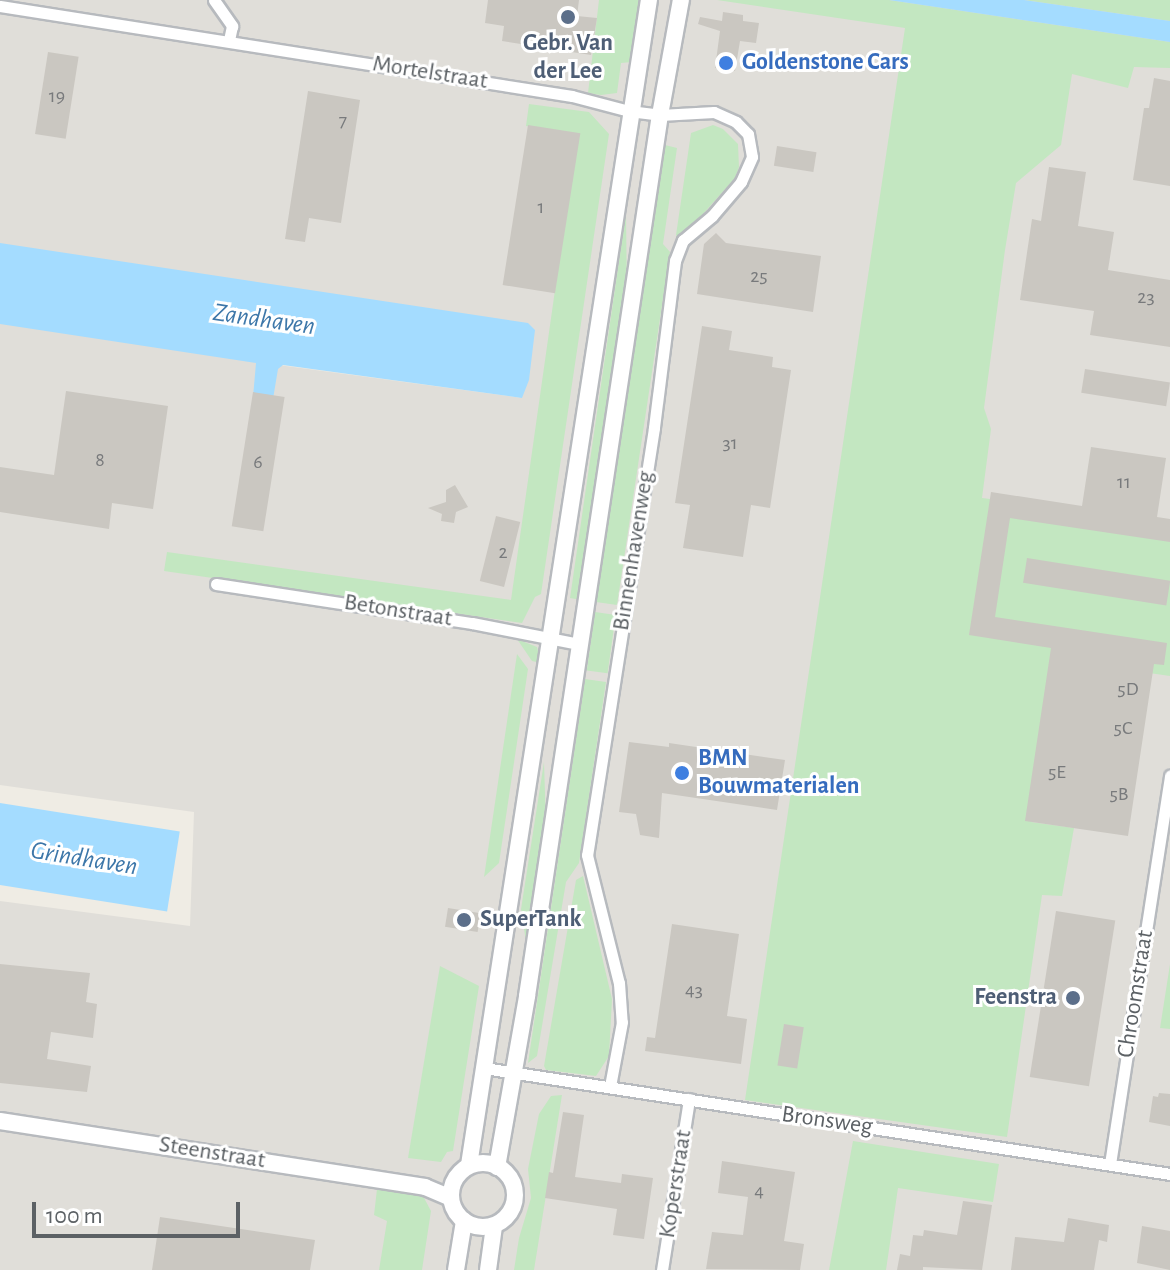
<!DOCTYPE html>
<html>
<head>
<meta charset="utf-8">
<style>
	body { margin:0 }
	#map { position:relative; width:1170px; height:1270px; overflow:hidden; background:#efece4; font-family:"Alegreya Sans",sans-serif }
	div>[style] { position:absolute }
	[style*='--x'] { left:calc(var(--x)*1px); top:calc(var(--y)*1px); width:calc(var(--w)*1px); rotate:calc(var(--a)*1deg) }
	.industrial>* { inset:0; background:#e0ded9 }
	.green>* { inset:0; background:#c3e7c1; transform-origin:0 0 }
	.water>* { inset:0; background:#a4dcff; transform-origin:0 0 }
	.building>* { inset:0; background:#cac7c1; transform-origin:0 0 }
	.roads { filter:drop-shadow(2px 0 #b7babe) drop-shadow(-2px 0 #b7babe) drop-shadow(0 2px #b7babe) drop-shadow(0 -2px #b7babe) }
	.street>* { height:11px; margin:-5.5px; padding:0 5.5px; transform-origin:5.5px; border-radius:5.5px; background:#fff }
	.secondary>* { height:16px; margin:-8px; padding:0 8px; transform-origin:8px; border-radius:8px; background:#fff }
	.secondary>.ring { margin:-8px; padding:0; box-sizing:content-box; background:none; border:16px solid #fff; border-radius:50% }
	.dots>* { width:22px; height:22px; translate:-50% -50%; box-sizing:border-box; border:4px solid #fff; border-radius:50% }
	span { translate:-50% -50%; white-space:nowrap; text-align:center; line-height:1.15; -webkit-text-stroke:6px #fff; paint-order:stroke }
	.number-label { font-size:20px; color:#787a7c }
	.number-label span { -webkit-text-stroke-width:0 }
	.service-label { font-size:24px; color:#4e5e75; font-weight:700 }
	.left { translate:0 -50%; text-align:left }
	.right { translate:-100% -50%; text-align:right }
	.shop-label { font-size:24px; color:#366cbe; font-weight:700 }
	.street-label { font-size:24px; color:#5c6165 }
	.water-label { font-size:26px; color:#3d77a9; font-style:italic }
	.scale { position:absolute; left:32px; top:1202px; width:208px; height:36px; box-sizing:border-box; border:4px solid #5c6165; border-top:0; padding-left:10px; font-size:24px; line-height:28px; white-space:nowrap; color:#5c6165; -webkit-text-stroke:6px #fff; paint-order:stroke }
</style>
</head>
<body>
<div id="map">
	<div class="industrial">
		<i style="clip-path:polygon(0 0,1170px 0,1170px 1270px,0 1270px,0 901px,190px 926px,194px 812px,0 785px,0 322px,271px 364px,522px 398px,0 254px)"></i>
	</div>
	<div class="green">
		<i style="clip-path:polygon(599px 0,642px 0,632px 62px,621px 63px,617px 93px,601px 95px,588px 93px)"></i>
		<i style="clip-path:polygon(717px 0,889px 0,1170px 42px,1170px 68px,1134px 67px,1128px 88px,1072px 74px,1061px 145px,1016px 183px,1005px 250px,984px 408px,991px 429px,982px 498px,1170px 522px,1170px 676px,1059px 660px,1031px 822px,1074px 828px,1062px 896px,1042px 895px,1007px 1137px,745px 1100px,905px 28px)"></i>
		<i style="clip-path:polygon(1024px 0,1170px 0,1170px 21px)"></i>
		<i style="clip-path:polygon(529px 104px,589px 112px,609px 134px,541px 594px,535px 597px,522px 623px,164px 571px,167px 552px,511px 600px,577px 135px,526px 126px)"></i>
		<i style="clip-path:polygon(713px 125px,723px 129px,738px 144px,739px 167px,735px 178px,679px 241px,676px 235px,691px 133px)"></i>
		<i style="clip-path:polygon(665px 145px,677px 148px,663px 244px,670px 252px,617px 605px,596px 602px)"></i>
		<i style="clip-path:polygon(626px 213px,627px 298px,581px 600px,570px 598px)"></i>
		<i style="left:595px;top:612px;width:21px;height:59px;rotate:8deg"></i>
		<i style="clip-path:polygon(517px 639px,537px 647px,541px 663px,532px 661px)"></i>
		<i style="clip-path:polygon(517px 654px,528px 669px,499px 863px,484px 877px)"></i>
		<i style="clip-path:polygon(585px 679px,606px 682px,579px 863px,566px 882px,537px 1056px,528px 1063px)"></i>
		<i style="clip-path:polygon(544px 762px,546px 825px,526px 942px,521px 909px)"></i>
		<i style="clip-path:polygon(583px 876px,612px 999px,609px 1056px,596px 1076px,546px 1070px,544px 1066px,576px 880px)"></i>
		<i style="clip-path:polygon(1170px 964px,1170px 1029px,1160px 1028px)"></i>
		<i style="clip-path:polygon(440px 966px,479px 986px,453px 1151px,447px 1152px,441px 1162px,408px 1158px)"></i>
		<i style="clip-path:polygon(562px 1095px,534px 1270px,514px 1270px,519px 1238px,531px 1198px,528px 1169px,539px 1114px,551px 1096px)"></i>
		<i style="clip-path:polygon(853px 1141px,999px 1164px,993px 1202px,898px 1188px,886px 1270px,829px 1270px)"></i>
		<i style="clip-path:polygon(377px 1189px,423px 1196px,431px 1211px,422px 1270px,379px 1270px,387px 1221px,374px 1215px)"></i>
	</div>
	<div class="water">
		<i style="clip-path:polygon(889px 0,1024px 0,1170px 21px,1170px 42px)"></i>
		<i style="clip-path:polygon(0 243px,528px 323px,535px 330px,529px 380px,522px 398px,283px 365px,278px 369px,273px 399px,253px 397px,256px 363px,0 324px)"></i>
		<i style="left:0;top:803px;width:182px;height:81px;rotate:9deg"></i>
	</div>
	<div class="building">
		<i style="clip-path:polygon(488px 0,579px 0,577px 16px,597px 18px,591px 55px,502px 41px,504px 26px,485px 23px)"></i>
		<i style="clip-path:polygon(723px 12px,743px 15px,743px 21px,759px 23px,756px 43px,740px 41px,735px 71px,715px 68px,720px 31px,698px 24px,700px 17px,722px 21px)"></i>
		<i style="left:48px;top:52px;width:31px;height:83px;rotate:9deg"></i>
		<i style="clip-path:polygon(1154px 78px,1170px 81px,1170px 186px,1133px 180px,1144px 108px,1149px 108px)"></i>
		<i style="clip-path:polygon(308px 91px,360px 100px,341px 223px,309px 218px,305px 242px,285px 239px)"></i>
		<i style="left:528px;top:125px;width:53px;height:162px;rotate:9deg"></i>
		<i style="left:777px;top:146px;width:40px;height:20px;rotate:9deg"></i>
		<i style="clip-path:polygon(1049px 167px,1086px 172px,1078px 226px,1114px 232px,1108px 270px,1170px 280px,1170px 347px,1090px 335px,1094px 311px,1020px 300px,1032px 219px,1041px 221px)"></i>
		<i style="clip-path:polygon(716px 233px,726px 243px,821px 256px,813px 312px,697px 294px,704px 244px)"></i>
		<i style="clip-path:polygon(702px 326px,732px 331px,729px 350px,773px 357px,772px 367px,791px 370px,770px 508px,751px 505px,743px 557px,683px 548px,690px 505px,675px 503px)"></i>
		<i style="left:1085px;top:369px;width:86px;height:24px;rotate:9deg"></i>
		<i style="clip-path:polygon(66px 391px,168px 406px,153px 509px,112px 503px,109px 529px,0 512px,0 467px,54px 475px)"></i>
		<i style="left:253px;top:392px;width:32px;height:136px;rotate:9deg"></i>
		<i style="clip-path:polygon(1091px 447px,1166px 458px,1157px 517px,1170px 519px,1170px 542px,1010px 518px,995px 617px,1167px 643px,1164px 665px,1154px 664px,1128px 836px,1025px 821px,1051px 648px,969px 635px,991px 492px,1082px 506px)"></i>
		<i style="clip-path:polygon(455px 485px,468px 507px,456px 512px,454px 523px,441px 521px,442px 514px,428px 508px,446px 502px,446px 490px)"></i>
		<i style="left:496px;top:516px;width:25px;height:67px;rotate:14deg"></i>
		<i style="left:1027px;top:558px;width:145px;height:25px;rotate:9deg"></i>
		<i style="clip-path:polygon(629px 742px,669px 747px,669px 743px,785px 760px,777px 810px,662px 793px,659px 838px,640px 835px,636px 814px,619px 812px)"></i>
		<i style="left:448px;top:908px;width:33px;height:19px;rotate:9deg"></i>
		<i style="left:1056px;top:911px;width:60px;height:168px;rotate:9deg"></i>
		<i style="clip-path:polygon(672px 924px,739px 934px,727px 1016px,747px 1019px,741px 1064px,645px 1051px,647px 1037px,655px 1038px)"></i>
		<i style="clip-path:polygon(0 964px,90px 973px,86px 1002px,97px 1004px,93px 1038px,51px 1032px,47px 1059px,91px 1066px,87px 1092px,0 1083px)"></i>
		<i style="left:784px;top:1024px;width:20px;height:42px;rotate:9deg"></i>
		<i style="clip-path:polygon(1159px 1093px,1170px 1094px,1170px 1126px,1149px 1122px,1153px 1096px,1158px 1097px)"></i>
		<i style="clip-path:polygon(563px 1112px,584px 1115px,575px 1177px,621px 1183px,622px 1174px,653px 1178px,644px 1239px,613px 1235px,617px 1209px,545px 1198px,549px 1172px,553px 1173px)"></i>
		<i style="clip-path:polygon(722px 1161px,795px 1172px,784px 1241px,804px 1244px,800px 1270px,706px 1269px,712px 1232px,743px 1235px,748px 1197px,718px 1193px)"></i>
		<i style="clip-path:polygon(963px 1201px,992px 1205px,982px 1270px,923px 1267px,923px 1270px,897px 1270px,900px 1254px,910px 1256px,913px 1235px,923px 1236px,924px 1230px,957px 1235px)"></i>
		<i style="clip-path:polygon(160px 1217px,315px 1240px,310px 1270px,152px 1270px)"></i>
		<i style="clip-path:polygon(1068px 1218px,1109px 1225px,1107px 1242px,1099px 1240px,1094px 1270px,1011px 1270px,1015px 1237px,1064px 1242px)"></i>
		<i style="clip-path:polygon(1142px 1226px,1170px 1231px,1170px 1270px,1137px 1263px)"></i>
	</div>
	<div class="roads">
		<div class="street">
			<i style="--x:214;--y:0;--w:32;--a:55"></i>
			<i style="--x:232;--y:26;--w:14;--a:102"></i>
			<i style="--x:0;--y:6;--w:579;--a:8.94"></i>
			<i style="--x:572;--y:96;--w:59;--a:14.7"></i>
			<i style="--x:629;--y:111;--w:31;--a:7"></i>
			<i style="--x:660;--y:115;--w:54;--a:-3.2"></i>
			<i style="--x:714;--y:112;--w:24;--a:24"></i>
			<i style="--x:736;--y:122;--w:17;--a:45"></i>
			<i style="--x:748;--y:134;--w:23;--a:80"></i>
			<i style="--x:752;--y:157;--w:27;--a:114"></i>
			<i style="--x:741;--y:182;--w:45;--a:130.5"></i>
			<i style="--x:712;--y:216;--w:38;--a:140"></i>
			<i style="--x:683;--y:240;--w:22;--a:111"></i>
			<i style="--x:675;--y:261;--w:168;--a:97.2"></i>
			<i style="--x:654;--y:428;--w:432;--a:98.9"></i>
			<i style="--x:587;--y:855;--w:132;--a:76"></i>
			<i style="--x:619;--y:983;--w:39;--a:86"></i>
			<i style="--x:622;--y:1022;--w:65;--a:100.6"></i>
			<i style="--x:216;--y:584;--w:259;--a:8.7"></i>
			<i style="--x:472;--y:623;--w:109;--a:11.1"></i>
			<i style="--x:484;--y:1068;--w:694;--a:8.78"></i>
			<i style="--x:1110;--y:1164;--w:393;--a:-81.2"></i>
			<i style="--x:662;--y:1270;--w:173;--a:-81"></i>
		</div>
		<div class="secondary">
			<i style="--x:0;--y:1121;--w:430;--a:8.8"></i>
			<i style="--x:425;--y:1187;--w:28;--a:23"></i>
			<i class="ring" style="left:451px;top:1163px;width:48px;height:48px"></i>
			<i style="--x:469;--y:1165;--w:1179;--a:-81.22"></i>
			<i style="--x:497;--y:1167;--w:174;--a:-80"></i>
			<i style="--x:527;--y:996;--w:891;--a:-81.42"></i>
			<i style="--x:660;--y:115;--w:117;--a:-79.7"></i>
			<i style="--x:456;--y:1270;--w:50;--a:-80.7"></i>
			<i style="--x:488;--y:1270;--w:44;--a:-82.2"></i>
		</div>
	</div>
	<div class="dots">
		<i style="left:568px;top:17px;background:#5c6f8a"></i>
		<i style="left:726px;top:63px;background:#3f7fe0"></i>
		<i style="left:682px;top:773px;background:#3f7fe0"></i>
		<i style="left:464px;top:920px;background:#5c6f8a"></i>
		<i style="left:1073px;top:998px;background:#5c6f8a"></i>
	</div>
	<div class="number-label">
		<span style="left:57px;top:96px">19</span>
		<span style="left:343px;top:121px">7</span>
		<span style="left:541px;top:207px">1</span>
		<span style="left:759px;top:276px">25</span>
		<span style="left:1146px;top:297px">23</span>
		<span style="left:730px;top:443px">31</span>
		<span style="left:100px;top:460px">8</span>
		<span style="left:258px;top:462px">6</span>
		<span style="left:1124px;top:482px">11</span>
		<span style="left:503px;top:552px">2</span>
		<span style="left:1128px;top:689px">5D</span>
		<span style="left:1123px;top:728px">5C</span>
		<span style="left:1057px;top:772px">5E</span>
		<span style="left:1119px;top:794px">5B</span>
		<span style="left:694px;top:990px">43</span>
		<span style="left:759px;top:1191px">4</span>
	</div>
	<div class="service-label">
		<span style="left:568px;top:58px">Gebr. Van<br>der Lee</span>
		<span class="left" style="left:480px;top:920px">SuperTank</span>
		<span class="right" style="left:1057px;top:998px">Feenstra</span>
	</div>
	<div class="shop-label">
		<span class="left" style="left:742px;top:63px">Goldenstone Cars</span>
		<span class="left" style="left:698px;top:773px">BMN<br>Bouwmaterialen</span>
	</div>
	<div class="street-label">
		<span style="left:430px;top:73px;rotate:9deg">Mortelstraat</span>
		<span style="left:634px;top:551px;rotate:-81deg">Binnenhavenweg</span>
		<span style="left:398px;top:611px;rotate:9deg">Betonstraat</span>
		<span style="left:1136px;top:994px;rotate:-81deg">Chroomstraat</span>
		<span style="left:827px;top:1121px;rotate:8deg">Bronsweg</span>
		<span style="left:212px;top:1153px;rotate:9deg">Steenstraat</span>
		<span style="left:676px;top:1184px;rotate:-81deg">Koperstraat</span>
	</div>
	<div class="water-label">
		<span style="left:264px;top:320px;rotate:8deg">Zandhaven</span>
		<span style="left:84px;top:859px;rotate:9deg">Grindhaven</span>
	</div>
	<div class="scale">100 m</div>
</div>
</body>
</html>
